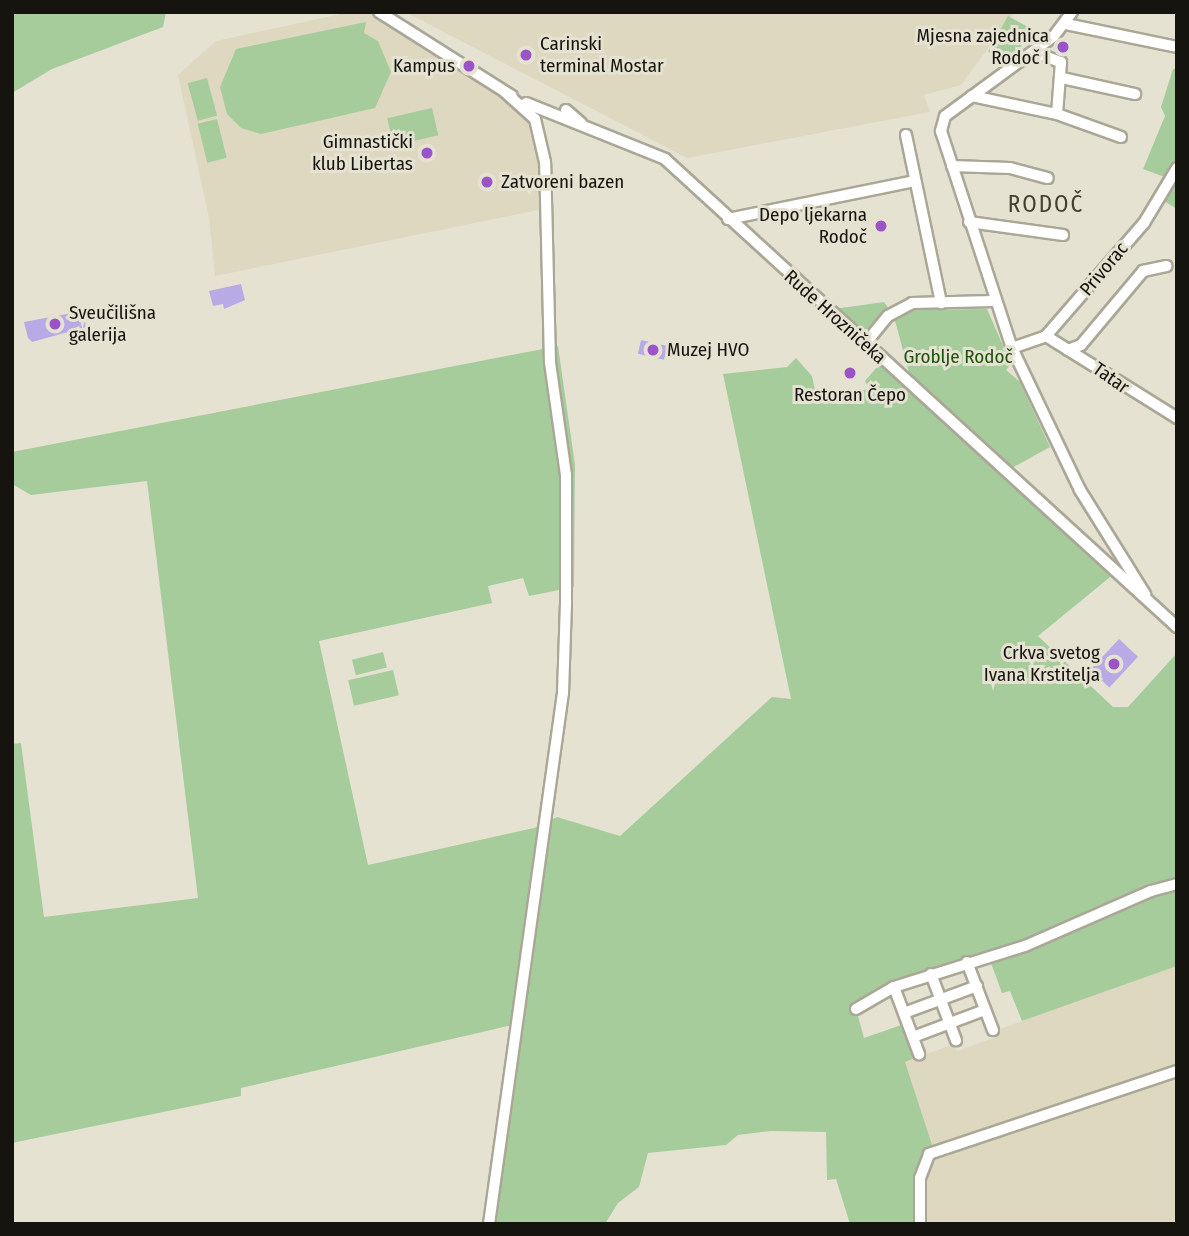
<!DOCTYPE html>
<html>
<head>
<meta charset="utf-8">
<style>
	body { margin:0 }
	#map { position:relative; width:1189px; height:1236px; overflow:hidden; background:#e6e2d2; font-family:"Fira Sans Condensed",sans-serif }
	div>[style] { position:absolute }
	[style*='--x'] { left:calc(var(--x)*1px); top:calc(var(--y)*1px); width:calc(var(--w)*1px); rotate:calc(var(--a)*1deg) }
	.built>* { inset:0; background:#ded8c1 }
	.green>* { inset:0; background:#a6cc9c; transform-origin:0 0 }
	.building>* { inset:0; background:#b8aae5; transform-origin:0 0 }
	.roads { filter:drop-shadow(2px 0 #aaa797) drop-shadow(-2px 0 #aaa797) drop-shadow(0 2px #aaa797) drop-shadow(0 -2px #aaa797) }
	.minor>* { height:10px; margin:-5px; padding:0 5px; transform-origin:5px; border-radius:5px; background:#fff }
	.dots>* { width:19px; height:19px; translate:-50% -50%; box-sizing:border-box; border:4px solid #e6e2d2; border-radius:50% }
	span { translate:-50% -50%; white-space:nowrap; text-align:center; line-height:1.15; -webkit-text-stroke:6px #e6e2d2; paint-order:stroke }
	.poi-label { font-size:19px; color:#15140e }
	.right { translate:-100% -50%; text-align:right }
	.left { translate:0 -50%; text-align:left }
	.street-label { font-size:19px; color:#15140e }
	.park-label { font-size:19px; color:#1e530c }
	.quarter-label { font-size:23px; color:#434033; letter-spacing:2px }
	.frame { position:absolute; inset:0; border:14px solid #15140e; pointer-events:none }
</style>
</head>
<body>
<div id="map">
	<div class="built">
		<i style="clip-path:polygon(350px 12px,379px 12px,533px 114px,548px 208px,215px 276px,209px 218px,178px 75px,216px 41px)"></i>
		<i style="clip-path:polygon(405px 12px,1015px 12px,961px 85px,924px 95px,930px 112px,687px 158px)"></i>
		<i style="clip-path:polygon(1177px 966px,1177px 1224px,920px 1224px,905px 1062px,954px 1044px,957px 1051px,994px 1038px,994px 1031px)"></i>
	</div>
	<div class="green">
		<i style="clip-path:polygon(12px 12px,166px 12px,163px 27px,52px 69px,12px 93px)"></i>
		<i style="left:1008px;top:16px;width:26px;height:41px;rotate:29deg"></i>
		<i style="clip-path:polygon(366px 22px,364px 33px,378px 41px,391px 72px,375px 108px,261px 134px,241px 128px,227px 114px,220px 87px,236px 49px)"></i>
		<i style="clip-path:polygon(1173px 69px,1177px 69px,1177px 209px,1159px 198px,1170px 179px,1143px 169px,1165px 116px,1161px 107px)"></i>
		<i style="left:207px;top:78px;width:39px;height:20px;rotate:75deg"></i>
		<i style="left:432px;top:108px;width:28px;height:46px;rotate:77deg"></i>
		<i style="left:217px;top:119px;width:40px;height:20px;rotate:76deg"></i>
		<i style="clip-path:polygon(884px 302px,892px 313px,865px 344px,834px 309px)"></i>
		<i style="clip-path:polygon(987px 309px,1011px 364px,1006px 370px,1020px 382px,1050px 447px,1010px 469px,910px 376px,894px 317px,902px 310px)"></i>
		<i style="clip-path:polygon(558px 346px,575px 465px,574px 587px,529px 596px,523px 578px,488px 586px,492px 603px,319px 641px,368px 865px,534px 828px,557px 817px,620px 836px,772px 697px,791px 699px,723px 374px,787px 367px,796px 358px,812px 376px,817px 399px,869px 389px,865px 381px,883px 360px,1115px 573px,1038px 636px,1113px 707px,1128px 707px,1177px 653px,1177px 966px,1022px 1021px,1010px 991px,1002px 993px,988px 955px,856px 1009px,864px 1038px,907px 1023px,920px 1056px,905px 1062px,933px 1148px,924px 1162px,920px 1224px,850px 1224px,836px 1179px,827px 1180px,826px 1132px,771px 1131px,738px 1135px,726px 1145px,648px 1153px,639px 1187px,618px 1203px,605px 1224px,489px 1224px,516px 1024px,241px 1088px,241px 1096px,12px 1143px,12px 744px,21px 743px,44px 917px,198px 898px,147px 481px,31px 495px,12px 484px,12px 452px)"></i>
		<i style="left:383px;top:652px;width:16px;height:32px;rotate:76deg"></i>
		<i style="left:393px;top:670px;width:26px;height:46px;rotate:77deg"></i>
	</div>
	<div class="building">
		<i style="clip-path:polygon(241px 284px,245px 300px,224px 309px,223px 304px,213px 306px,209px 291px)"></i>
		<i style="clip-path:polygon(83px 311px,86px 327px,32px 342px,28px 338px,24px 322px)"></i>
		<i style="left:641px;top:340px;width:27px;height:14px;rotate:13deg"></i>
		<i style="left:1119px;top:639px;width:26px;height:42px;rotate:43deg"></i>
	</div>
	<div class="roads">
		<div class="minor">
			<i style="--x:379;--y:12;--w:157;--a:32.3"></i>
			<i style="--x:1072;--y:12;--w:30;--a:127"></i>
			<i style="--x:1054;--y:36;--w:135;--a:143.7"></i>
			<i style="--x:945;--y:116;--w:16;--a:105"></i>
			<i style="--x:941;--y:131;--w:228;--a:71.9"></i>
			<i style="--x:1012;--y:348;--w:157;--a:64.4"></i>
			<i style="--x:1080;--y:490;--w:123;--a:58"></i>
			<i style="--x:1066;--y:24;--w:113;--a:11.7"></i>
			<i style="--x:1033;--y:52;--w:30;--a:20"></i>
			<i style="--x:1061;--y:62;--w:52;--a:94.4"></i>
			<i style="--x:1062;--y:78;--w:75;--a:12.4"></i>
			<i style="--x:972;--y:96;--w:87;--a:12"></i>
			<i style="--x:1057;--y:114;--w:68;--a:19.8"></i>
			<i style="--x:526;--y:103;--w:150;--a:21.9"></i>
			<i style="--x:665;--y:159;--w:694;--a:42.43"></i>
			<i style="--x:566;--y:110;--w:20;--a:41"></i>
			<i style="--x:906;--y:135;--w:172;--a:78.2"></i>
			<i style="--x:952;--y:166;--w:58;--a:2"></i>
			<i style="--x:1010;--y:168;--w:39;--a:15"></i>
			<i style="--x:728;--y:219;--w:191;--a:-11.5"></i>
			<i style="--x:969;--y:222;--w:95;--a:7.9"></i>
			<i style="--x:1046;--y:336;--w:155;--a:32"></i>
			<i style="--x:865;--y:344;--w:36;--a:-51"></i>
			<i style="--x:888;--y:316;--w:27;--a:-28"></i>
			<i style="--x:912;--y:303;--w:81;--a:-1.4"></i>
			<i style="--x:1012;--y:348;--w:36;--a:-19"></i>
			<i style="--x:1046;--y:336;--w:150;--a:-49.1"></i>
			<i style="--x:1144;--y:223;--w:64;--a:-59"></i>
			<i style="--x:1068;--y:350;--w:14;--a:-21"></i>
			<i style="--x:1081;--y:345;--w:97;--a:-50"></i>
			<i style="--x:1143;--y:271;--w:24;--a:-12"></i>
			<i style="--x:967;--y:962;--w:73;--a:69.1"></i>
			<i style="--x:931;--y:974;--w:71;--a:69.3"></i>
			<i style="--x:894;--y:987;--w:72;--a:69.5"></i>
			<i style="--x:856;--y:1009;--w:44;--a:-30.1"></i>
			<i style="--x:894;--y:987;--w:137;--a:-17.4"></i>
			<i style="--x:1025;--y:946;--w:137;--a:-23.6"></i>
			<i style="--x:1151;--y:891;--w:27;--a:-15"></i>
			<i style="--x:904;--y:1013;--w:78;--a:-20.3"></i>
			<i style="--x:913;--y:1037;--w:77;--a:-20.6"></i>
			<i style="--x:489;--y:1224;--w:536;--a:-82.07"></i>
			<i style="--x:563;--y:693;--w:89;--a:-88.1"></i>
			<i style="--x:566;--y:604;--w:129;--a:-90"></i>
			<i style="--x:566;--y:475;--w:114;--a:-98.1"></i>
			<i style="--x:550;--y:362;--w:200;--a:-91.4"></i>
			<i style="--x:545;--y:162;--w:44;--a:-103.1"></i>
			<i style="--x:535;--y:119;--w:40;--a:-138"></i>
			<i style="--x:920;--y:1224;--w:46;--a:-90"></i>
			<i style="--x:920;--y:1178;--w:26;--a:-69"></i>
			<i style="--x:929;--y:1154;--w:262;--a:-18.5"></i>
		</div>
	</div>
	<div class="dots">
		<i style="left:1063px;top:47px;background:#9b54c7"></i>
		<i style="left:526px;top:55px;background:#9b54c7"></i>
		<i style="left:469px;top:66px;background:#9b54c7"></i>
		<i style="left:427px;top:153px;background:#9b54c7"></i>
		<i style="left:487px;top:182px;background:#9b54c7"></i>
		<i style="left:881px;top:226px;background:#9b54c7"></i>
		<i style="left:55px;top:324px;background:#9b54c7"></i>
		<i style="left:653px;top:350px;background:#9b54c7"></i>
		<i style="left:850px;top:373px;background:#9b54c7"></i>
		<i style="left:1114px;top:664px;background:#9b54c7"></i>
	</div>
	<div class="poi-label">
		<span class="right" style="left:1049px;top:47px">Mjesna zajednica<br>Rodoč I</span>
		<span class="left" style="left:540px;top:55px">Carinski<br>terminal Mostar</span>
		<span class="right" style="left:455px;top:66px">Kampus</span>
		<span class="right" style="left:413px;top:153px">Gimnastički<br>klub Libertas</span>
		<span class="left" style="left:501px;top:182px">Zatvoreni bazen</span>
		<span class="right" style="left:867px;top:226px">Depo ljekarna<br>Rodoč</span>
		<span class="left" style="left:69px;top:324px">Sveučilišna<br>galerija</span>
		<span class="left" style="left:667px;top:350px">Muzej HVO</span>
		<span style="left:850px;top:395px">Restoran Čepo</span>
		<span class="right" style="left:1100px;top:664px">Crkva svetog<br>Ivana Krstitelja</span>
	</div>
	<div class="street-label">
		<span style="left:1104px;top:269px;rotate:-50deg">Privorac</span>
		<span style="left:835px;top:317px;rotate:42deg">Rude Hrozničeka</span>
		<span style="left:1111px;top:378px;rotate:35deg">Tatar</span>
	</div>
	<div class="park-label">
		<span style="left:958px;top:357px">Groblje Rodoč</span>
	</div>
	<div class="quarter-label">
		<span style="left:1046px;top:204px">RODOČ</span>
	</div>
	<div class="frame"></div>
</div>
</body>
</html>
